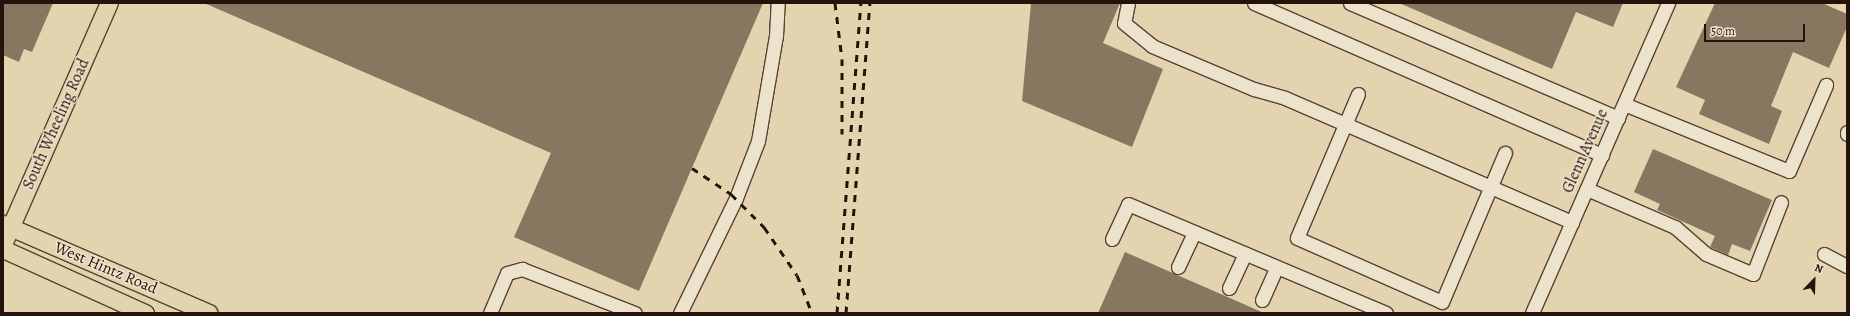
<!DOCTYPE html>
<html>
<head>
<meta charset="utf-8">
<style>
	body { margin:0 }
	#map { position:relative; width:1850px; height:316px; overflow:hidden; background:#e4d3af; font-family:Alegreya,serif }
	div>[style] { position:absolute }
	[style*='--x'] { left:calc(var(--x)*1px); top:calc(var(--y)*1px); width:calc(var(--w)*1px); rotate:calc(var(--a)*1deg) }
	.building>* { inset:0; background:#887760 }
	.roads { filter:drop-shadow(1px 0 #554334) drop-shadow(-1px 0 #554334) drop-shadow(0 1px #554334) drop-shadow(0 -1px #554334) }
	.minor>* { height:13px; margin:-6.5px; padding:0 6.5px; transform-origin:6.5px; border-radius:6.5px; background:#ede2cb }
	.major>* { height:17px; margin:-8.5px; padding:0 8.5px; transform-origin:8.5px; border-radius:8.5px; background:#e4d3af }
	.rail>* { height:3px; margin-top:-1.5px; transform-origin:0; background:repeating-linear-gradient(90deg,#25130b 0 7px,transparent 0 14px) }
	span { translate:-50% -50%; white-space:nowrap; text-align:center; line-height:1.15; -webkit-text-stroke:3px #ede2cb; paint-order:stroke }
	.street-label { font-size:16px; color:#25130b }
	.frame { position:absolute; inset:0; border:4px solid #25130b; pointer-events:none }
	.north { position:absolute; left:1794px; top:260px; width:40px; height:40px; -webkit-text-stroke:3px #ede2cb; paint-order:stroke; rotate:23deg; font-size:11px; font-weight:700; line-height:16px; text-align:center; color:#25130b }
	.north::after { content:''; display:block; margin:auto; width:14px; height:18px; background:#25130b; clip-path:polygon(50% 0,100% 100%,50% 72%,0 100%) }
	.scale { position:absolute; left:1704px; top:24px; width:101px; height:18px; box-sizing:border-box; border:2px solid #25130b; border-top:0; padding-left:5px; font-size:12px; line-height:14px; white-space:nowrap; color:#25130b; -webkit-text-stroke:3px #ede2cb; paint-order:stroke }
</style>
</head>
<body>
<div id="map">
	<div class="building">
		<i style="clip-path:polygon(3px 3px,53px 3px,32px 52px,24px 49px,19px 62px,3px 55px)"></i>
		<i style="clip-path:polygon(204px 3px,763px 3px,639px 291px,514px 237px,551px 153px)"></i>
		<i style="clip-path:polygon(1031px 3px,1120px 3px,1103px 43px,1163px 69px,1132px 147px,1022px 101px)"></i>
		<i style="clip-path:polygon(1399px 3px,1623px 3px,1613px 27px,1576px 12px,1552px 69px)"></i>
		<i style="clip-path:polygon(1715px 3px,1822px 3px,1847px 14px,1847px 27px,1829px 68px,1793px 52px,1771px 106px,1782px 111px,1769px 144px,1699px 114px,1705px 100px,1676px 87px)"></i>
		<i style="clip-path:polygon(1653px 149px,1772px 200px,1750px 251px,1732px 244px,1728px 255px,1710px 247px,1715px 236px,1657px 210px,1660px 204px,1634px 192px)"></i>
		<i style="clip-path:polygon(1125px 252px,1175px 274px,1264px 313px,1098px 313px)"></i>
	</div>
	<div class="roads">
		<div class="minor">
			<i style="--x:1128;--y:3;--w:20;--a:101"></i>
			<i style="--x:1124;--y:23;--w:36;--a:39"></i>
			<i style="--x:1152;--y:46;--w:111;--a:22.9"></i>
			<i style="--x:1254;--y:89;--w:32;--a:16"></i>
			<i style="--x:1285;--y:98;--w:313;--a:23.4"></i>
			<i style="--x:1254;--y:3;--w:380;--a:23.6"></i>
			<i style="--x:1350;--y:3;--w:292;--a:23.2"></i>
			<i style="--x:1358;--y:94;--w:156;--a:113"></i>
			<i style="--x:1297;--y:238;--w:158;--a:23.8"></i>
			<i style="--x:1442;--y:302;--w:162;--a:-67.1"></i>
			<i style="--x:1624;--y:104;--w:178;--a:22.1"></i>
			<i style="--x:1789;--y:171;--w:94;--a:-66.7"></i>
			<i style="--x:1847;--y:132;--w:2;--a:90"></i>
			<i style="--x:1587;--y:189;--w:96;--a:23.4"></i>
			<i style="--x:1675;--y:227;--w:41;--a:41.1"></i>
			<i style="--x:1706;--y:254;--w:51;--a:23.1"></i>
			<i style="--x:1753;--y:274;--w:77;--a:-68.7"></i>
			<i style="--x:1112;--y:239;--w:38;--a:-65"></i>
			<i style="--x:1128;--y:204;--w:280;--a:22.9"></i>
			<i style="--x:1824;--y:254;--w:26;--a:28"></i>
			<i style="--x:1178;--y:267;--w:38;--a:-65"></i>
			<i style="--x:1229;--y:288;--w:38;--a:-65"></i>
			<i style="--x:1262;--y:300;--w:36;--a:-66"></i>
			<i style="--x:490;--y:313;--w:43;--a:-67"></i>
			<i style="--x:507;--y:273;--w:16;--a:-15"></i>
			<i style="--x:522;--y:269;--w:121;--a:21.3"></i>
			<i style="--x:680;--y:313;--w:128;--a:-64"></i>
			<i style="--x:736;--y:198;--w:61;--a:-68.9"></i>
			<i style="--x:758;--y:141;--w:107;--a:-80.3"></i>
			<i style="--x:776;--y:36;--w:33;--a:-87"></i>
			<i style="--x:1532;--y:313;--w:339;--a:-66.3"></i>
		</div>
		<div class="major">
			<i style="--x:3;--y:224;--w:224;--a:23.4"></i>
			<i style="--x:3;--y:244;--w:263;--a:-66.3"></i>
			<i style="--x:3;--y:249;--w:156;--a:24.3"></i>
		</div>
	</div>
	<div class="rail">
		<i style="--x:835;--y:3;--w:56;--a:82.9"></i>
		<i style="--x:842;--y:59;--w:75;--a:90"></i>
		<i style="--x:692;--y:168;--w:47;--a:33.7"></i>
		<i style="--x:731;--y:194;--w:47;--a:45"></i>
		<i style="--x:764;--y:227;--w:58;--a:55.5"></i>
		<i style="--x:797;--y:275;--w:41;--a:68.5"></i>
		<i style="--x:837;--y:313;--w:311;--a:-85.6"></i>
		<i style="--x:846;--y:313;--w:311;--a:-85.6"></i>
	</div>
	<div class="street-label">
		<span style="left:56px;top:124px;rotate:-66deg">South Wheeling Road</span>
		<span style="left:1585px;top:151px;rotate:-66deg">Glenn Avenue</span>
		<span style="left:106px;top:268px;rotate:23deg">West Hintz Road</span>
	</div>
	<div class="frame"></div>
	<div class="north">N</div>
	<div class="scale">50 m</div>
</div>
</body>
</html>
